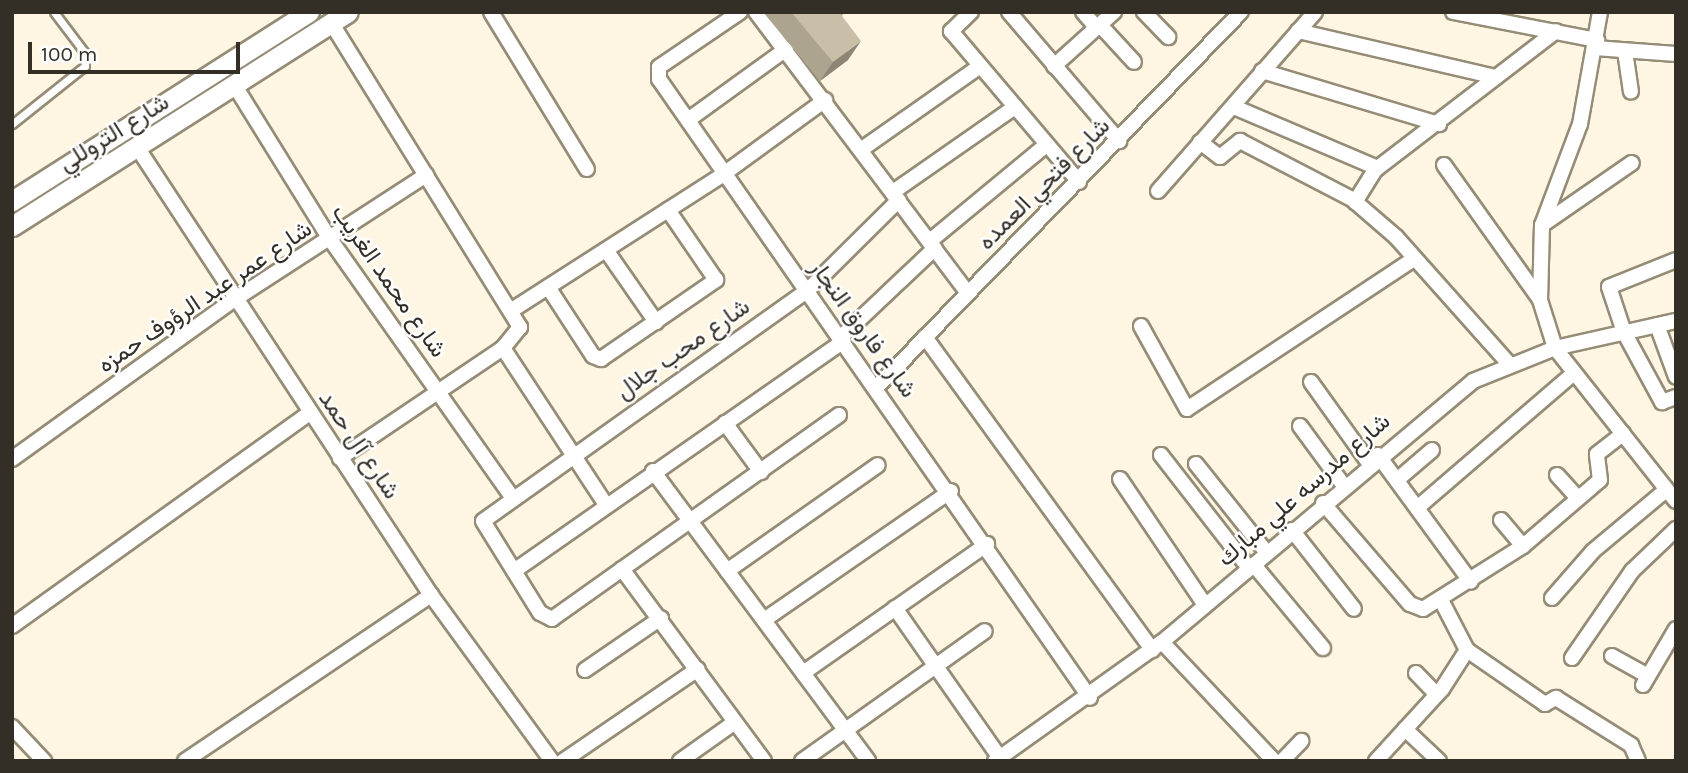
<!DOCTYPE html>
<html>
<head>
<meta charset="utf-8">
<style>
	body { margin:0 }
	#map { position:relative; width:1688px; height:773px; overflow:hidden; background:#fef5e2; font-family:Karla,Vazirmatn,sans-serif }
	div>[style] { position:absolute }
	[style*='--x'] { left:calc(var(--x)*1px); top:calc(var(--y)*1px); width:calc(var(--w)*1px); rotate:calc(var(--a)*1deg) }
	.roads { filter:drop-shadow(2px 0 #958c76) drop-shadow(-2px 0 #958c76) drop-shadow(0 2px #958c76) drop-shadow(0 -2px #958c76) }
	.service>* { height:7px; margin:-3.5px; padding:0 3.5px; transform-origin:3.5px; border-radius:3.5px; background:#fff }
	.minor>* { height:14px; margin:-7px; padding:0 7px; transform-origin:7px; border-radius:7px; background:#fff }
	.tertiary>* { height:19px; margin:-9.5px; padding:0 9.5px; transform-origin:9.5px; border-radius:9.5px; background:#fff }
	.wall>* { inset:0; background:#ada490 }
	.shaded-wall>* { inset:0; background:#8d8676 }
	.building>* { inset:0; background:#c9bfa8 }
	span { translate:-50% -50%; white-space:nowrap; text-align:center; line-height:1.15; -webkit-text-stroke:5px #fff; paint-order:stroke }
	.street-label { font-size:24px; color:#332f26 }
	.frame { position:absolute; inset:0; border:14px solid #332f26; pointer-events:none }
	.scale { position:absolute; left:28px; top:42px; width:212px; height:32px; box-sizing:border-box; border:4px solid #332f26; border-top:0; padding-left:9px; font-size:21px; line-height:24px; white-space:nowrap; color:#332f26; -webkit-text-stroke:5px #fff; paint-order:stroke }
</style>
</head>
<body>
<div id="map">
	<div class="roads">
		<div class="service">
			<i style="--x:12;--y:124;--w:93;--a:-38.5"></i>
			<i style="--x:85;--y:66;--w:13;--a:-90"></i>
			<i style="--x:85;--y:53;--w:51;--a:-127.1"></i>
		</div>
		<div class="minor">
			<i style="--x:491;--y:12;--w:184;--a:58.6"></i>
			<i style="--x:740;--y:12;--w:98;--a:145.8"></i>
			<i style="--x:659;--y:67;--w:12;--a:90"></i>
			<i style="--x:659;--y:79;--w:754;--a:55.15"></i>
			<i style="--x:756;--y:12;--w:352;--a:53"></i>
			<i style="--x:971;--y:12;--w:28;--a:136"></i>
			<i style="--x:951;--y:31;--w:198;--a:49.7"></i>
			<i style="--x:1009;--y:12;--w:170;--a:49.5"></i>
			<i style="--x:1083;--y:12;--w:21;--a:49"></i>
			<i style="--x:1144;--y:12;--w:35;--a:46"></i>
			<i style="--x:1453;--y:12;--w:147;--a:11"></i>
			<i style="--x:1600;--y:12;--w:114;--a:100.1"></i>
			<i style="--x:1580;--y:124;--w:108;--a:110.6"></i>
			<i style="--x:1542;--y:225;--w:75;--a:91.5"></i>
			<i style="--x:1540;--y:300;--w:50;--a:72.6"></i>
			<i style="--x:1555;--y:348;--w:195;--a:51.7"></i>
			<i style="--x:332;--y:24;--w:357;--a:58.2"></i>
			<i style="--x:520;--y:327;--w:27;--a:129"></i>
			<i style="--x:503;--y:348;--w:197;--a:146"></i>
			<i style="--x:1100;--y:25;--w:50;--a:47.4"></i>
			<i style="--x:1298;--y:31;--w:203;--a:13.1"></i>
			<i style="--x:1595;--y:48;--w:81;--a:4.2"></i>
			<i style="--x:1625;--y:51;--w:41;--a:81.7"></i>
			<i style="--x:1054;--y:66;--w:81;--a:-42"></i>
			<i style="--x:1262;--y:71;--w:185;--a:16.7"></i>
			<i style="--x:235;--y:86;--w:180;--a:58.2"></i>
			<i style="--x:330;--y:239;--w:317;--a:54.8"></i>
			<i style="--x:1234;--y:107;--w:156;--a:23"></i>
			<i style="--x:688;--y:120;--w:121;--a:-35.9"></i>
			<i style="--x:1200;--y:142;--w:25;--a:37"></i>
			<i style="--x:1220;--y:157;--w:26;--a:-39"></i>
			<i style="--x:1240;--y:141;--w:126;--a:27.4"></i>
			<i style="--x:1352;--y:199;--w:58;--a:40.8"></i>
			<i style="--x:1396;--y:237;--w:170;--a:48.3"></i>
			<i style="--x:137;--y:147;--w:536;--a:56.73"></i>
			<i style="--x:431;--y:595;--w:205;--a:53.9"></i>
			<i style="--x:862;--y:149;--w:144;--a:-35.1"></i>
			<i style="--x:1444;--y:165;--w:163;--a:54.5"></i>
			<i style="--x:1158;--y:191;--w:238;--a:-48.7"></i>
			<i style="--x:893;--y:192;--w:149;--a:-34.9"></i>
			<i style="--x:1355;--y:202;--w:38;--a:-58"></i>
			<i style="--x:1375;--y:170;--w:228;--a:-37.5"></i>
			<i style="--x:1542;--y:225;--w:109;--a:-34.6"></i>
			<i style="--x:930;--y:241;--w:151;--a:-39.6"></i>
			<i style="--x:606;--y:250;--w:88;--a:55.2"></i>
			<i style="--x:1676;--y:260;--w:72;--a:158.1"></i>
			<i style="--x:1609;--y:287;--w:47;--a:71.6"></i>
			<i style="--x:1624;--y:332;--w:80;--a:61.5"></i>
			<i style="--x:1662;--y:402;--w:15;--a:-20"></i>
			<i style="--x:548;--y:287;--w:82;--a:56.9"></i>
			<i style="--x:593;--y:356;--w:9;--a:21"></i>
			<i style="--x:601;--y:359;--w:140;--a:-34.5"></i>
			<i style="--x:716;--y:280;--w:85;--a:-124.4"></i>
			<i style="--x:512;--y:310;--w:253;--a:-32.7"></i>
			<i style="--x:725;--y:173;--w:124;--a:-36.1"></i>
			<i style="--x:1657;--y:325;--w:55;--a:69.9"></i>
			<i style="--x:1141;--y:326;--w:95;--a:61"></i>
			<i style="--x:1187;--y:409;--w:273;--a:-33.5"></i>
			<i style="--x:841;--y:337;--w:129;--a:-43.4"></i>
			<i style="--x:925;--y:337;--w:387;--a:54"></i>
			<i style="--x:503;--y:348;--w:188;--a:56.7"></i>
			<i style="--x:1311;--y:382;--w:100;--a:54.4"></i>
			<i style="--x:878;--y:386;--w:521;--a:-45.86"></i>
			<i style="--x:839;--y:415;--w:352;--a:144.6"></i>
			<i style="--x:552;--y:619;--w:13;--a:-153"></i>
			<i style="--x:540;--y:613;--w:108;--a:-121.8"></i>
			<i style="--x:483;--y:521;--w:397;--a:-35.4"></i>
			<i style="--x:807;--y:291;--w:129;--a:-44.7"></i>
			<i style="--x:725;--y:423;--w:61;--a:53.7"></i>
			<i style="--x:1300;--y:426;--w:74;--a:53.7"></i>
			<i style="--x:1161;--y:455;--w:143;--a:52.1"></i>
			<i style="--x:1378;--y:455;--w:157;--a:53.8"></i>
			<i style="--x:12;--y:459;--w:274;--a:-35.7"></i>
			<i style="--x:235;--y:299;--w:228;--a:-33"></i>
			<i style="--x:1196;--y:464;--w:114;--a:51.4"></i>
			<i style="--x:653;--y:471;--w:361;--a:53.4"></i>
			<i style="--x:1557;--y:475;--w:31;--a:48"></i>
			<i style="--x:1120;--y:479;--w:152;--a:56"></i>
			<i style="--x:1397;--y:480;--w:46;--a:-40.6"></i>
			<i style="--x:1323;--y:503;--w:133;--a:49.3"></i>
			<i style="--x:1410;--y:604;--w:14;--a:21"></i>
			<i style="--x:1423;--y:609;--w:118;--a:-32.2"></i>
			<i style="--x:1523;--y:546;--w:101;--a:-40.6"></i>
			<i style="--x:1600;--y:480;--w:26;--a:-97"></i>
			<i style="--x:1597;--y:454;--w:33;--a:-38"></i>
			<i style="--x:1417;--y:508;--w:207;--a:-40.7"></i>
			<i style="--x:1501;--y:520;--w:34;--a:50"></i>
			<i style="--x:1292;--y:530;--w:100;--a:51.9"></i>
			<i style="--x:1254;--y:565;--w:108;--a:50.3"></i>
			<i style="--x:622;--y:569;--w:239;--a:53.5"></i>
			<i style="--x:514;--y:571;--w:402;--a:-34.9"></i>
			<i style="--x:727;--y:571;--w:184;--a:-35.1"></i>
			<i style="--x:1552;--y:598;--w:62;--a:-48.9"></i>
			<i style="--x:1593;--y:551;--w:95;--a:-39.9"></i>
			<i style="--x:1441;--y:600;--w:56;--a:62.5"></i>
			<i style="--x:1467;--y:650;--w:95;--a:34.7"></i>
			<i style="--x:1545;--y:704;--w:13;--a:-29"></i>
			<i style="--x:1556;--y:698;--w:89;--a:32.1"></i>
			<i style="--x:1631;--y:745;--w:17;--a:66"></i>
			<i style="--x:895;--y:608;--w:183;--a:55"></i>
			<i style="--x:764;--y:620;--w:227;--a:-34.6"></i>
			<i style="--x:12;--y:626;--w:366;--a:-35.6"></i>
			<i style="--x:1162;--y:642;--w:163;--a:46.7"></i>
			<i style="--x:1612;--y:656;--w:41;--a:29.1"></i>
			<i style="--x:1572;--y:658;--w:106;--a:-55.4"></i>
			<i style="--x:1632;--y:571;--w:61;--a:-43.7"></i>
			<i style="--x:585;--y:670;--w:92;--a:-34.4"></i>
			<i style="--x:803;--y:673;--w:225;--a:-35"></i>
			<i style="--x:1416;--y:673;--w:30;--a:46"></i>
			<i style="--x:1643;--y:685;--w:65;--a:-59.5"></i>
			<i style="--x:12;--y:727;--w:47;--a:46.7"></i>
			<i style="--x:1405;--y:729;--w:47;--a:43.3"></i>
			<i style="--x:185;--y:761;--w:297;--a:-34"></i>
			<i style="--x:563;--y:761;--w:163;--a:-34.3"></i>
			<i style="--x:680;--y:761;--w:67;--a:-35.3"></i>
			<i style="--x:802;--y:761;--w:224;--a:-35.4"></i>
			<i style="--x:995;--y:761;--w:205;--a:-35.5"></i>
			<i style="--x:1162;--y:642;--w:406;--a:-40"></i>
			<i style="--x:1473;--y:381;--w:88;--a:-21.9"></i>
			<i style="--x:1555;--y:348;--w:124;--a:-12.6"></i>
			<i style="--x:1282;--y:761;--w:28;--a:-46"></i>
			<i style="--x:1376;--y:761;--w:98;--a:-47.5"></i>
			<i style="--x:1442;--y:689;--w:46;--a:-57.3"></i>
		</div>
		<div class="tertiary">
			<i style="--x:12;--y:201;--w:352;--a:-32.5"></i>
			<i style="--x:12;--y:226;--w:398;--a:-32.5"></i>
		</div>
	</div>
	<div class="wall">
		<i style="clip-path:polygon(763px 12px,847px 12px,842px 15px,848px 60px,820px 81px)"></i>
	</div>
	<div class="shaded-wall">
		<i style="clip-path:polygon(861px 41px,848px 60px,820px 81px,833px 62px)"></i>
	</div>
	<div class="building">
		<i style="clip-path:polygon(791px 12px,839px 12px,861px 41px,833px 62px)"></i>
	</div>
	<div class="street-label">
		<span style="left:114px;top:133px;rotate:-32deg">شارع التروللي</span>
		<span style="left:1044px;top:184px;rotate:-45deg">شارع فتحي العمده</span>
		<span style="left:389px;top:281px;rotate:55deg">شارع محمد الغريب</span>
		<span style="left:205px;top:297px;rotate:-34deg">شارع عمر عبد الرؤوف حمزه</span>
		<span style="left:863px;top:329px;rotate:54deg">شارع فاروق النجار</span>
		<span style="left:683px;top:349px;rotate:-35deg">شارع محب جلال</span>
		<span style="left:359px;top:445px;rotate:56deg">شارع آل حمد</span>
		<span style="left:1304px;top:490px;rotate:-41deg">شارع مدرسه علي مبارك</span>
	</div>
	<div class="frame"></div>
	<div class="scale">100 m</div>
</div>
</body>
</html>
